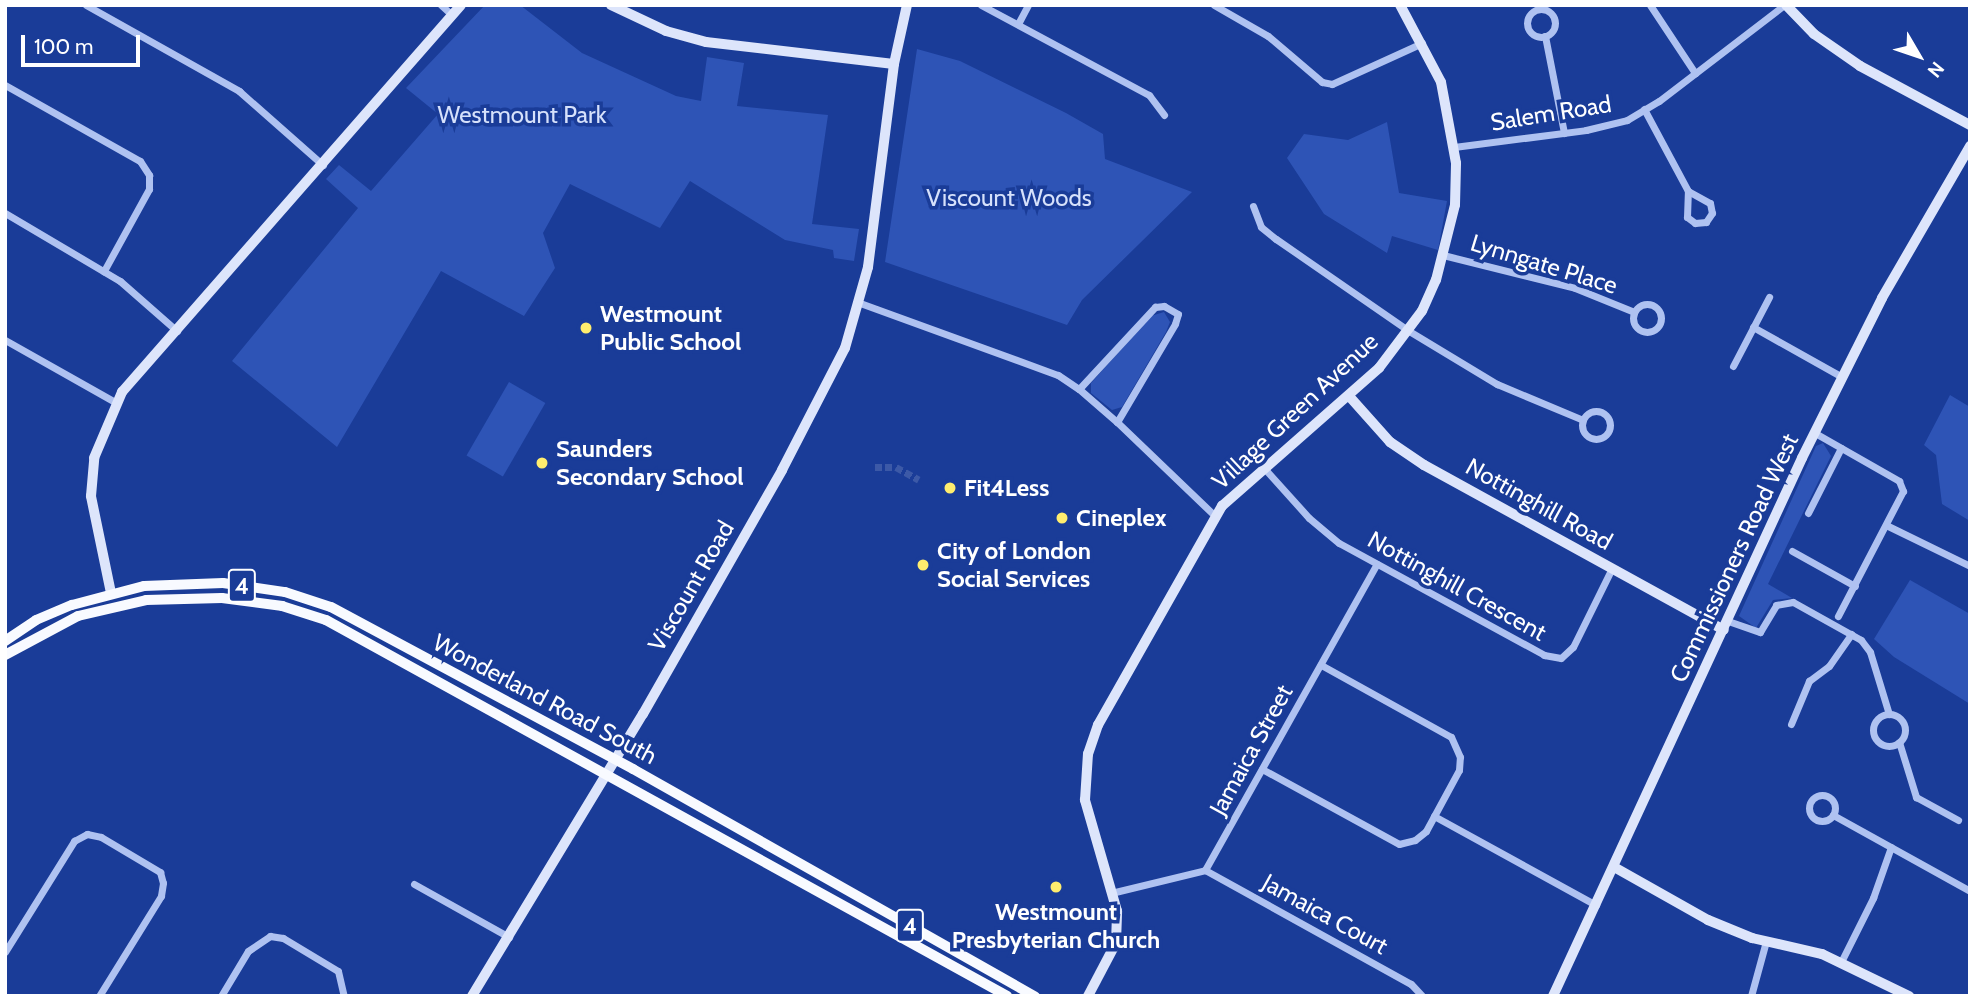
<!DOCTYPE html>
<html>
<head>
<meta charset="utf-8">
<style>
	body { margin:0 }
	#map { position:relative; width:1975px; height:1001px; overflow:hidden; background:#1a3c98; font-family:Cabin,sans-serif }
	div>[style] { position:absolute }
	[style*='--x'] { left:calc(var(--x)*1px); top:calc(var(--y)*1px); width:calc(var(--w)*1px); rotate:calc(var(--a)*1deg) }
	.green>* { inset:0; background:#2e54b6; transform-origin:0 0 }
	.street-tunnel>* { height:7px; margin-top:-3.5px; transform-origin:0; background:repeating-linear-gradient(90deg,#3c59a7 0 7px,transparent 0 10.5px) }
	.street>* { height:7px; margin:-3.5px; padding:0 3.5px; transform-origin:3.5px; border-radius:3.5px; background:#afc2f1 }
	.street>.ring { margin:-3.5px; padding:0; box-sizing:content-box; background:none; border:7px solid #afc2f1; border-radius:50% }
	.secondary>* { height:10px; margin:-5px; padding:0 5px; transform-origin:5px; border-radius:5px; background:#dde5fb }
	.primary>* { height:10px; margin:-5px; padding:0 5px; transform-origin:5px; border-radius:5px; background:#f8faff }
	.dots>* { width:19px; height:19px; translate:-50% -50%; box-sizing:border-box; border:4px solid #1a3c98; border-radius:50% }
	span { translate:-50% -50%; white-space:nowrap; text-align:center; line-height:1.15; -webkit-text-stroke:7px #1a3c98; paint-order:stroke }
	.shield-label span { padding:2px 5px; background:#1a3c98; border:2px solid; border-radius:5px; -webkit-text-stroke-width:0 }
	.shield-label { font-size:23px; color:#fff; font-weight:700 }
	.street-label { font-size:24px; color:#fff }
	.park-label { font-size:24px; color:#d6e1fb }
	.poi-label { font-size:24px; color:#fff; font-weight:700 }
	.left { translate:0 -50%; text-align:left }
	.frame { position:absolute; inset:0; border:7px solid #fff; pointer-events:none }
	.north { position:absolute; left:1884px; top:21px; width:70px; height:70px; -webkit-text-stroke:5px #1a3c98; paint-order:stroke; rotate:129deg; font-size:19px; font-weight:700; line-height:28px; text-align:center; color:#fff }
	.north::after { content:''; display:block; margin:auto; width:24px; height:32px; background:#fff; clip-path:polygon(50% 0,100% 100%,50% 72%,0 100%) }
	.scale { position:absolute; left:21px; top:35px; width:119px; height:32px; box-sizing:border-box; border:4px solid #fff; border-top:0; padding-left:9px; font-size:21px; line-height:24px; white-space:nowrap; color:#fff; -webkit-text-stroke:5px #1a3c98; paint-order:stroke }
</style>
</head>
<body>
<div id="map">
	<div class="green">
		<i style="clip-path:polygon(485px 5px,520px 5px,582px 53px,676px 96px,701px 101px,707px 57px,744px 63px,737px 106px,828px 115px,812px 224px,859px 229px,854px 261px,834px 258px,833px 250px,785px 240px,690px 181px,660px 228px,570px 184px,543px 233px,555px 268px,524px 316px,441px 271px,337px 447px,232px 361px,358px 208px,326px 179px,339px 165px,371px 191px,438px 114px,406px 88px)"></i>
		<i style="clip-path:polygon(917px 49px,960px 61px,1066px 113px,1103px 134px,1105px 159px,1192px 192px,1082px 300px,1067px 325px,885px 262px)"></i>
		<i style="clip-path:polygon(1387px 122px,1399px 193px,1447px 201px,1438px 250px,1392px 236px,1387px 253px,1324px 214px,1287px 158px,1304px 134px,1348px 140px)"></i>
		<i style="clip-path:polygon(1164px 312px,1170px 322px,1166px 332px,1122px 407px,1112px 410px,1091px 393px,1091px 383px,1151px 316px)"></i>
		<i style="left:509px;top:382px;width:42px;height:85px;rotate:30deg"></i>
		<i style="clip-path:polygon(1950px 395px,1970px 407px,1970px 521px,1942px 504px,1936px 455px,1924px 445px)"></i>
		<i style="clip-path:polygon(1823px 443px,1831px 456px,1768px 584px,1792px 598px,1773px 600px,1756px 628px,1739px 616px,1816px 446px)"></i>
		<i style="clip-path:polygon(1910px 580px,1970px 614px,1970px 704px,1894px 657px,1874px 639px)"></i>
	</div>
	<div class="street-tunnel">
		<i style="--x:875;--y:467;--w:21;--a:0"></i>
		<i style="--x:896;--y:467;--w:26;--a:29"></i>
	</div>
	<div class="street">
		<i style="--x:86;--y:5;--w:176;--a:29.3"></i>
		<i style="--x:239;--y:91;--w:112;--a:41.4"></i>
		<i style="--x:441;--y:5;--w:15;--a:42"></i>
		<i style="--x:981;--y:5;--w:191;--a:28.2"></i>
		<i style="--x:1149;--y:95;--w:25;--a:53"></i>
		<i style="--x:1214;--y:5;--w:62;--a:29.9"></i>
		<i style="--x:1268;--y:36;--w:71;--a:40.4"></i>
		<i style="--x:1322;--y:82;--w:10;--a:11"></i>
		<i style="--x:1332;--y:84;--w:99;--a:-24.5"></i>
		<i style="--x:1650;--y:5;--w:82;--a:56.5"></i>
		<i class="ring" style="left:1527px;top:9px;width:21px;height:21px"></i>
		<i style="--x:1019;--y:22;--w:19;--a:-62"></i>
		<i style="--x:1545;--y:36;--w:99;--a:78.9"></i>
		<i style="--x:5;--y:85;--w:155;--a:29.4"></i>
		<i style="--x:140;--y:161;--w:17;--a:57"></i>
		<i style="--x:149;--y:175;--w:14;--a:90"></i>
		<i style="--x:149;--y:189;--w:94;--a:118.8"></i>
		<i style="--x:1644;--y:109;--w:93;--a:61.8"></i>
		<i style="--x:1688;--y:191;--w:25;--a:29"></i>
		<i style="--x:1710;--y:203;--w:10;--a:79"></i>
		<i style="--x:1712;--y:213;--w:11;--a:124"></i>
		<i style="--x:1706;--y:222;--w:11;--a:175"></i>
		<i style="--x:1695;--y:223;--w:10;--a:-143"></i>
		<i style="--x:1687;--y:217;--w:26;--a:-88"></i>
		<i style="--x:1454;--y:147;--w:133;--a:-7.3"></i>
		<i style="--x:1586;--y:130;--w:42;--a:-13.7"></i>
		<i style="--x:1627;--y:120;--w:37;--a:-31"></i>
		<i style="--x:1659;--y:101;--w:158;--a:-37.5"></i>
		<i style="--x:1253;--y:206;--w:22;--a:69"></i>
		<i style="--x:1261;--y:227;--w:19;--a:39"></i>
		<i style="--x:1276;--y:239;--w:162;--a:34.7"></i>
		<i style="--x:1409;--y:331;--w:103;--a:31.1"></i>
		<i style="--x:1497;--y:384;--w:93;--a:22.7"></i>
		<i style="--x:5;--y:213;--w:134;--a:30.6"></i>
		<i style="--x:120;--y:281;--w:76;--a:41.3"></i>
		<i style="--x:1443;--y:255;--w:136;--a:14"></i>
		<i style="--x:1575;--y:288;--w:64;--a:22.1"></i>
		<i style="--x:860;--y:303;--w:211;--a:20"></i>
		<i style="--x:1058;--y:375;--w:25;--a:34"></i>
		<i style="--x:1079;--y:389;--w:112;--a:-47.2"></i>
		<i style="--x:1155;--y:307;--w:9;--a:-6"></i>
		<i style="--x:1164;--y:306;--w:16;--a:30"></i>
		<i style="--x:1178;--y:314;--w:10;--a:107"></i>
		<i style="--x:1175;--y:324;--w:114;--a:120.6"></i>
		<i style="--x:1117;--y:422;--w:137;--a:43.8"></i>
		<i class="ring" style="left:1633px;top:304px;width:21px;height:21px"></i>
		<i style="--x:1753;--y:327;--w:102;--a:29.3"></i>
		<i style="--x:5;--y:340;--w:129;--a:29.4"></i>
		<i style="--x:1733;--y:366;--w:78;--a:-62.4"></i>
		<i style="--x:1079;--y:389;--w:50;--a:41"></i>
		<i class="ring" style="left:1582px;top:411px;width:21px;height:21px"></i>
		<i style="--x:1815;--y:433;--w:97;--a:29.7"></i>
		<i style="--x:1899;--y:481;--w:11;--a:68"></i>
		<i style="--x:1903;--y:491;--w:141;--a:117.5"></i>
		<i style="--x:1264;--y:468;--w:67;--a:48"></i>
		<i style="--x:1309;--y:518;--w:39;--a:40"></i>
		<i style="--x:1339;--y:543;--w:234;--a:28.6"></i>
		<i style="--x:1544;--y:655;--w:17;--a:10"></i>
		<i style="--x:1561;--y:658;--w:16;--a:-43"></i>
		<i style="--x:1573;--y:647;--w:88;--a:-63.7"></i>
		<i style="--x:1808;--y:513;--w:73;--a:-63.1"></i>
		<i style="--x:1888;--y:526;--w:91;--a:26"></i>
		<i style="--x:1792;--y:551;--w:72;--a:29.1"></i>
		<i style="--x:1728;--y:621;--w:34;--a:19"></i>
		<i style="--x:1760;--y:632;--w:31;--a:-59"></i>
		<i style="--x:1776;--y:605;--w:17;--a:-10"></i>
		<i style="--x:1793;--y:602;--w:78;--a:29.2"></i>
		<i style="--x:1861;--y:640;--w:15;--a:53"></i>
		<i style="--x:1870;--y:652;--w:65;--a:73"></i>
		<i class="ring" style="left:1873px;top:714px;width:25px;height:25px"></i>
		<i style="--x:1791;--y:724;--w:47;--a:-67.3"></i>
		<i style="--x:1809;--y:681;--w:25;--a:-37"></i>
		<i style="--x:1829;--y:666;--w:39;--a:-55"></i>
		<i style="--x:1899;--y:742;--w:58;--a:72.8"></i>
		<i style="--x:1916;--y:797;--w:48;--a:28.7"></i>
		<i style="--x:1262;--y:769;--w:156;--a:28.7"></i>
		<i style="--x:1399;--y:844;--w:16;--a:-14"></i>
		<i style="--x:1415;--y:840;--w:14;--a:-39"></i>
		<i style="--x:1426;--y:831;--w:69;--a:-61.6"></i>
		<i style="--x:1459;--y:770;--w:13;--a:-86"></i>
		<i style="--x:1460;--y:757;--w:22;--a:-114"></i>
		<i style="--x:1451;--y:737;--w:149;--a:-151"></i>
		<i class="ring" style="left:1809px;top:795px;width:19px;height:19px"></i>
		<i style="--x:1833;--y:815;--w:157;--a:29"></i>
		<i style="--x:1434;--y:816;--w:185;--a:28.8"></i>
		<i style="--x:1205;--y:870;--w:235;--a:29"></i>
		<i style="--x:1411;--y:984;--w:16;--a:47"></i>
		<i style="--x:414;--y:884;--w:109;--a:29.2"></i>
		<i style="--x:1111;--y:893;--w:97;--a:-13.7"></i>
		<i style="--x:1205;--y:870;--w:351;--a:-60.7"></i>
		<i style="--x:5;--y:952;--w:131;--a:-58.1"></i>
		<i style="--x:74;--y:841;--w:15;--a:-28"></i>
		<i style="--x:87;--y:834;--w:14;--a:12"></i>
		<i style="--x:101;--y:837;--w:69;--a:30.7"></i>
		<i style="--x:160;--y:872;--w:11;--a:75"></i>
		<i style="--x:163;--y:883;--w:13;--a:99"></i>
		<i style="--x:161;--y:896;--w:118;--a:121.8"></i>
		<i style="--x:1841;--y:962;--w:72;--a:-63.4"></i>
		<i style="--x:1873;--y:898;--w:54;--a:-70.6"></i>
		<i style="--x:221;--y:996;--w:52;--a:-59"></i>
		<i style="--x:248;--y:951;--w:27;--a:-34"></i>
		<i style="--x:270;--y:936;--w:13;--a:9"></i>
		<i style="--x:283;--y:938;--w:64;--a:31"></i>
		<i style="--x:338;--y:971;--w:26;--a:77"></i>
		<i style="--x:1751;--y:996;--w:57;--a:-74.7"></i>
	</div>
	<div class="secondary">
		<i style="--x:611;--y:5;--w:61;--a:25.3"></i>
		<i style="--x:666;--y:31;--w:41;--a:15.4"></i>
		<i style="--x:706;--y:42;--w:189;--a:6.7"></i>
		<i style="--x:1786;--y:5;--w:40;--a:46"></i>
		<i style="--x:1814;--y:34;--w:56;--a:34.8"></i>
		<i style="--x:1860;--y:66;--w:125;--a:28.2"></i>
		<i style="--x:1349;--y:396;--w:62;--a:48.3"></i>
		<i style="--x:1390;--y:442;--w:41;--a:34.1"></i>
		<i style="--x:1424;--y:465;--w:342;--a:28.8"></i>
		<i style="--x:111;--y:593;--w:99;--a:-101.7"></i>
		<i style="--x:91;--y:496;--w:38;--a:-85"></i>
		<i style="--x:94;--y:458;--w:72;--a:-67"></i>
		<i style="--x:122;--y:392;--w:514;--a:-48.78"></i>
		<i style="--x:1614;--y:867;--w:108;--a:29.4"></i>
		<i style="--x:1708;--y:920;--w:48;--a:22.2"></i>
		<i style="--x:1752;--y:938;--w:72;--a:12.9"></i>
		<i style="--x:1822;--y:954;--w:97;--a:25.8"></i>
		<i style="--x:472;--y:996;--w:330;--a:-58.8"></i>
		<i style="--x:643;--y:714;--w:281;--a:-60.3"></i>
		<i style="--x:782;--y:470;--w:137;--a:-62.7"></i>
		<i style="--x:845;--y:348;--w:84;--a:-74.1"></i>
		<i style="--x:868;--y:267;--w:205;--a:-82.7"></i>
		<i style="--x:894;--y:64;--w:60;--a:-77.6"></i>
		<i style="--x:1088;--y:996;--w:60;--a:-62.2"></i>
		<i style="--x:1116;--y:943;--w:32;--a:-88"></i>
		<i style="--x:1117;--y:911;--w:116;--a:-106.1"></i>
		<i style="--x:1085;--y:800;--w:46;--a:-86.3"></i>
		<i style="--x:1088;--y:754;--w:31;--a:-71"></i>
		<i style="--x:1098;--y:725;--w:252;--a:-60.5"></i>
		<i style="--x:1222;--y:506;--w:209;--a:-41.3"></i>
		<i style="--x:1379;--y:368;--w:71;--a:-53"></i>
		<i style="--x:1422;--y:311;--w:34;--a:-66"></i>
		<i style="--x:1436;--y:280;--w:77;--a:-75.8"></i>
		<i style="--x:1455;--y:205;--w:42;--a:-88.6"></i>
		<i style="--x:1456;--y:163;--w:82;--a:-100.5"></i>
		<i style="--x:1441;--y:82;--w:87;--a:-118"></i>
		<i style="--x:1553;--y:996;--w:593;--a:-65.16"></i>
		<i style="--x:1802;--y:458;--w:179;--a:-63.4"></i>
		<i style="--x:1882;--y:298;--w:176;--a:-59.9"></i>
	</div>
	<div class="primary">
		<i style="--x:5;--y:641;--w:37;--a:-34"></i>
		<i style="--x:36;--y:620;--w:39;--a:-23"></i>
		<i style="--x:72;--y:605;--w:74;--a:-14.8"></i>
		<i style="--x:144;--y:586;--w:79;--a:-2.2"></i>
		<i style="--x:223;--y:583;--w:63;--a:8.3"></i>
		<i style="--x:285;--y:592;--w:48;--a:18.1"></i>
		<i style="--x:331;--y:607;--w:343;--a:28.2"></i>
		<i style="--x:633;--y:769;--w:462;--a:29.5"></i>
		<i style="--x:5;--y:655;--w:83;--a:-28.1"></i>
		<i style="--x:78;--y:616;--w:70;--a:-13.2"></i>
		<i style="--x:146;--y:600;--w:76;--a:-1.5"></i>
		<i style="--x:222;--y:598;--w:61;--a:7.6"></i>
		<i style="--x:282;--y:606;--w:46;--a:17.7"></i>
		<i style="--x:326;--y:620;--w:778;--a:28.9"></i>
	</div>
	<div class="dots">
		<i style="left:586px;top:328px;background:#ffed6e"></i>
		<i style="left:542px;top:463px;background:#ffed6e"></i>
		<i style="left:950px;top:488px;background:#ffed6e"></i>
		<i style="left:1062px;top:518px;background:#ffed6e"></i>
		<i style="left:923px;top:565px;background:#ffed6e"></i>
		<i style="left:1056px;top:887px;background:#ffed6e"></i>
	</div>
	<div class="shield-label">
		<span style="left:242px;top:586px">4</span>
		<span style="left:910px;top:926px">4</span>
	</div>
	<div class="street-label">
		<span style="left:1551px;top:113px;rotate:-9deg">Salem Road</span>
		<span style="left:1544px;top:264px;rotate:17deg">Lynngate Place</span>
		<span style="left:1295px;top:411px;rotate:-43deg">Village Green Avenue</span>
		<span style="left:1539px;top:504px;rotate:29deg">Nottinghill Road</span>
		<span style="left:1734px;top:558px;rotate:-65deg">Commissioners Road West</span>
		<span style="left:691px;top:586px;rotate:-60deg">Viscount Road</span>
		<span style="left:1457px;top:586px;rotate:29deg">Nottinghill Crescent</span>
		<span style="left:545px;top:699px;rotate:28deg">Wonderland Road South</span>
		<span style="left:1251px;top:750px;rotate:-61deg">Jamaica Street</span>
		<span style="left:1325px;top:914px;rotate:29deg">Jamaica Court</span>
	</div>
	<div class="park-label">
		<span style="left:522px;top:115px">Westmount Park</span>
		<span style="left:1009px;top:198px">Viscount Woods</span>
	</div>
	<div class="poi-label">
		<span class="left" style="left:600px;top:328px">Westmount<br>Public School</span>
		<span class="left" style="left:556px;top:463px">Saunders<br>Secondary School</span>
		<span class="left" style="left:964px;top:488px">Fit4Less</span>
		<span class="left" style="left:1076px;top:518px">Cineplex</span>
		<span class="left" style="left:937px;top:565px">City of London<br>Social Services</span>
		<span style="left:1056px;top:926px">Westmount<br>Presbyterian Church</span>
	</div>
	<div class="frame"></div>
	<div class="north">N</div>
	<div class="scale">100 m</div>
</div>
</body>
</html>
